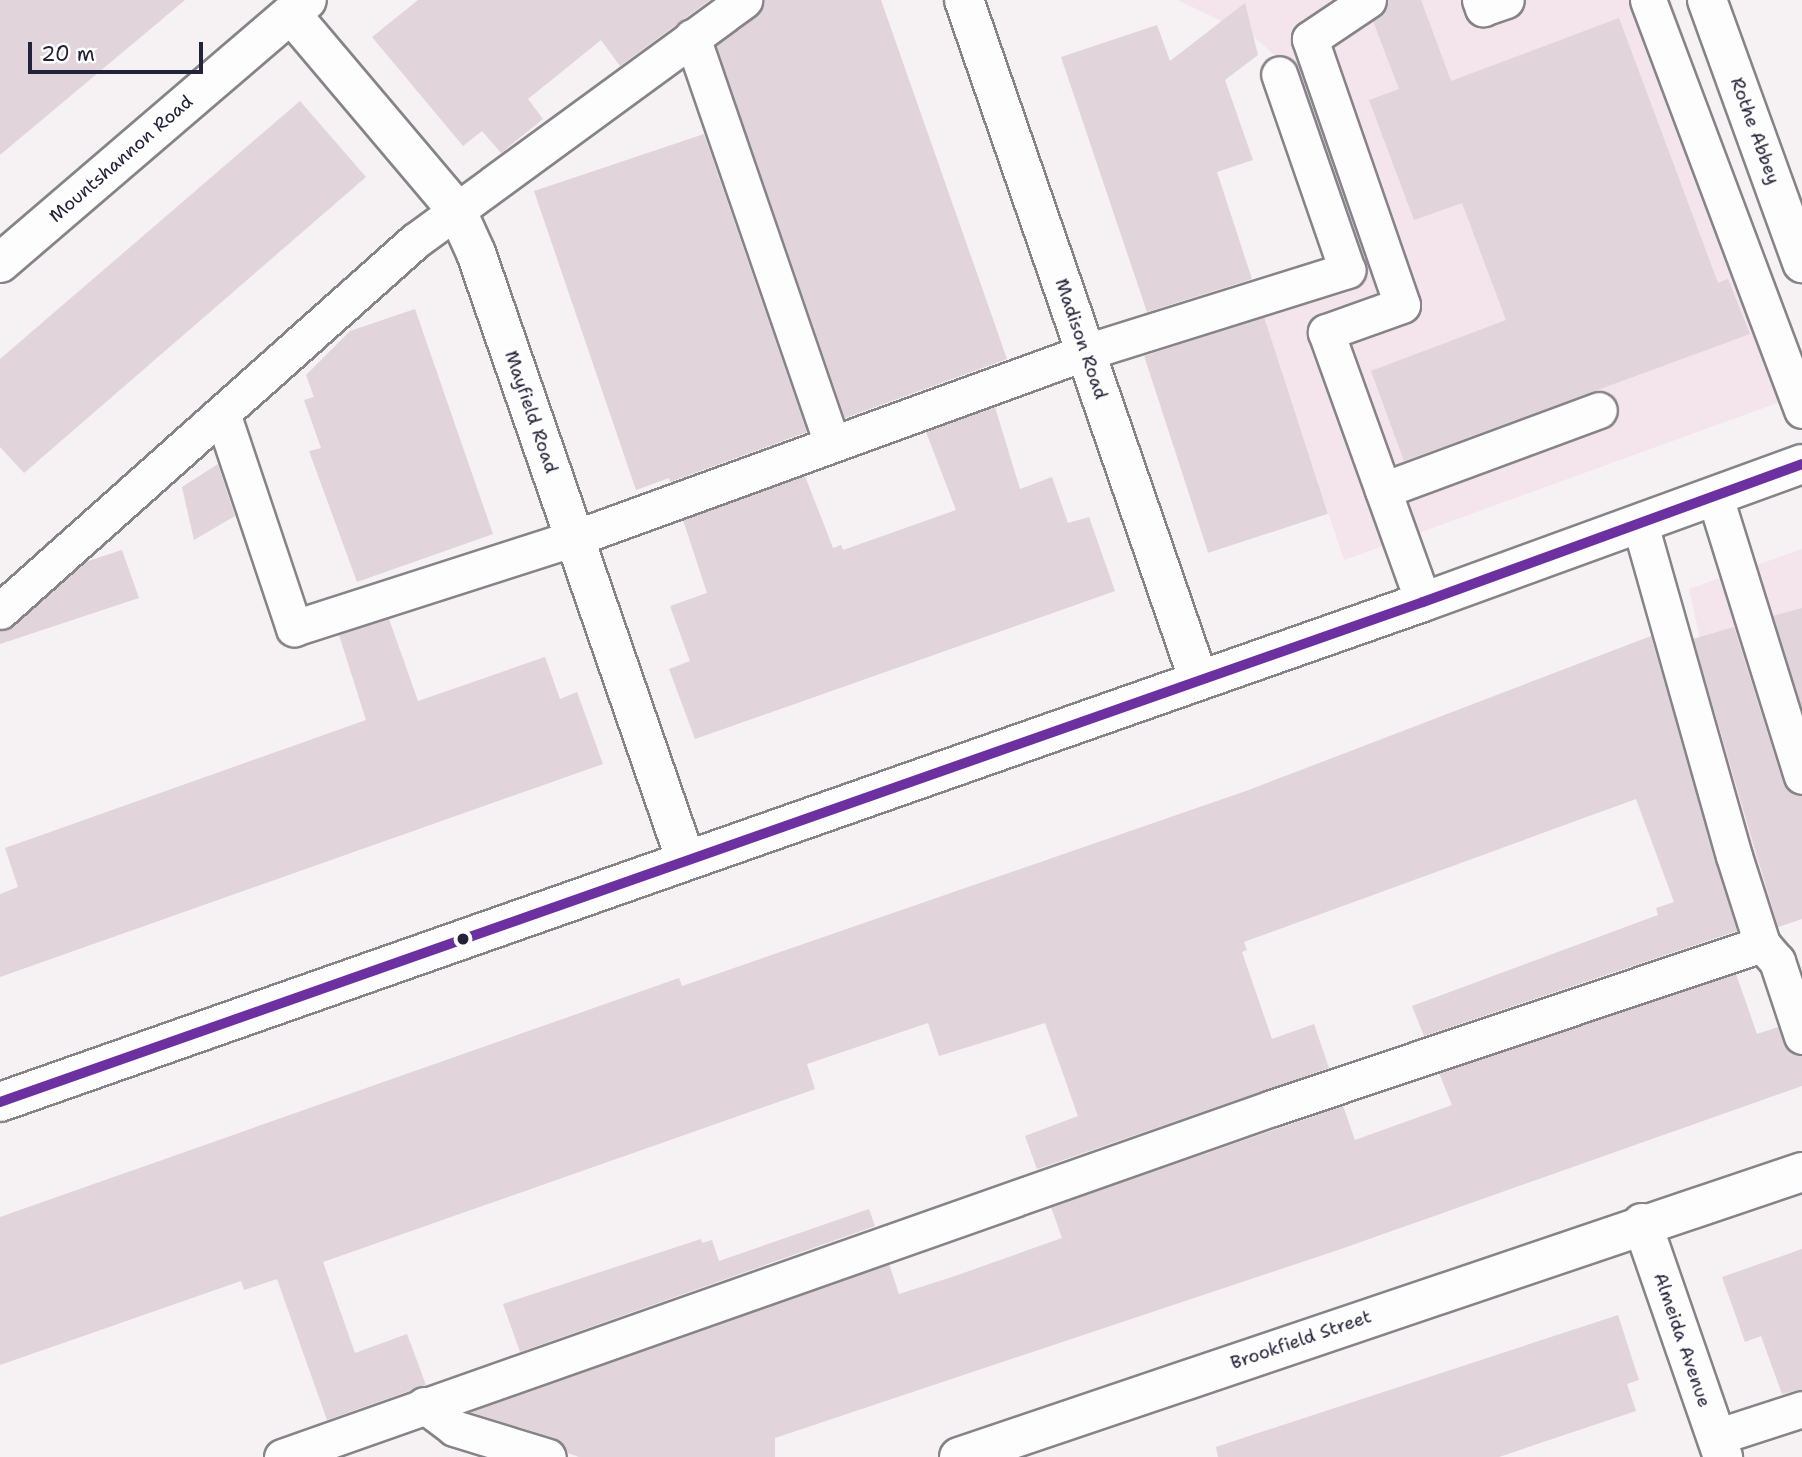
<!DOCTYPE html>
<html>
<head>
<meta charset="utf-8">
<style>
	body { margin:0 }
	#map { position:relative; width:1802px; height:1457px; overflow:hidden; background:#f6f1f3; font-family:"Shantell Sans",sans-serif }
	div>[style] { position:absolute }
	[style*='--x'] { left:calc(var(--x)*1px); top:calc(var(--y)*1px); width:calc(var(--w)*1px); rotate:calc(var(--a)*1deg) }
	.built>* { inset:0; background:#f4e4eb }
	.building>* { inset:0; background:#e1d4da; transform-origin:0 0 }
	.roads { filter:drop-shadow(2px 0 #868489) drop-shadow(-2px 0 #868489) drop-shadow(0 2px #868489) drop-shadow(0 -2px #868489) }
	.service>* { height:35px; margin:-17.5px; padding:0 17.5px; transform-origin:17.5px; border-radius:17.5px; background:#fefdfd }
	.minor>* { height:38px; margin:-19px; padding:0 19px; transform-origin:19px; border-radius:19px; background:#fefdfd }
	.secondary>* { height:38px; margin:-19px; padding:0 19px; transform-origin:19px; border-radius:19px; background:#fefdfd }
	.bus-1>* { height:10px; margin:-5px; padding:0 5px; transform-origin:5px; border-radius:5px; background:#6c30a1 }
	.dots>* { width:19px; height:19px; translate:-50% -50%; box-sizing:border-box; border:4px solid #fff; border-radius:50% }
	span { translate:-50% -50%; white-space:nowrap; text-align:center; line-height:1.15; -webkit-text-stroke:5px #fff; paint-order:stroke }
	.street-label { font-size:18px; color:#22223b }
	.scale { position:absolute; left:28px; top:42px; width:175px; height:32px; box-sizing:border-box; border:4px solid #22223b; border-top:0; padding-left:9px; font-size:21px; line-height:24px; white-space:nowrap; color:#22223b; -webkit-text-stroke:5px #fff; paint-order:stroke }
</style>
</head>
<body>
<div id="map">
	<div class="built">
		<i style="clip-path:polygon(1178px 0,1671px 0,1802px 370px,1802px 394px,1344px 560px,1262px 314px,1359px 282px,1284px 63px,1254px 37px)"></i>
		<i style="clip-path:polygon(1802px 549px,1802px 919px,1774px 928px,1726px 756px,1689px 589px)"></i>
	</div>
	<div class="building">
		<i style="clip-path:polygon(0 0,185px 0,0 155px)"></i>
		<i style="clip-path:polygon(418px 0,710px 0,620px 66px,601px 40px,528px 99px,543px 119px,501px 153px,482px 131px,463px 146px,372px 37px)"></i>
		<i style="clip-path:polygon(764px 0,881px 0,1007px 359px,845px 418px,716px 45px,756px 16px)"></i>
		<i style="clip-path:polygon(1388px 0,1421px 0,1451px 81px,1619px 18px,1718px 283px,1728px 279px,1750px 334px,1404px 461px,1371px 371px,1506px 320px,1462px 203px,1414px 220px,1369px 100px,1399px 89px,1373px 21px,1386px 9px)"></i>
		<i style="clip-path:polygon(1245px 3px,1258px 55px,1225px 80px,1253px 160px,1217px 172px,1252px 279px,1147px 312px,1061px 57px,1157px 25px,1170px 61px)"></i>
		<i style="clip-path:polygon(300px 101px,366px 177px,24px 473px,0 447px,0 359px)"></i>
		<i style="clip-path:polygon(704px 134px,807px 432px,670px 482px,669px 478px,636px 490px,534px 191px)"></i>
		<i style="clip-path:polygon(415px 309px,493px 534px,357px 582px,309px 451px,321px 448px,304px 400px,314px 397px,306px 375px,350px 331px)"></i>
		<i style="left:1264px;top:317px;width:207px;height:126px;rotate:72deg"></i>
		<i style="clip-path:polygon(995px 407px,1020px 489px,1052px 477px,1068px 523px,1089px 517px,1115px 591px,695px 739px,669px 669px,690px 661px,670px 606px,707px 593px,683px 520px,805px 476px,833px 548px,841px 545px,843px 550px,956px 510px,926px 432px)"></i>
		<i style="clip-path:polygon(218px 464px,235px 516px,194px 540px,182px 487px)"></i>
		<i style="clip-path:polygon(122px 550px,139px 598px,0 644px,0 631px,13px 626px,85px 562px)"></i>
		<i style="clip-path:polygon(1802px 608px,1802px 708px,1773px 616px)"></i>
		<i style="clip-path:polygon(389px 619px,418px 701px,545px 657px,560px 699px,577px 692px,603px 764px,0 977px,0 894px,18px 887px,5px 848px,366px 720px,339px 635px)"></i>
		<i style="clip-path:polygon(1734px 627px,1783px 782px,1789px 791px,1802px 796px,1802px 919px,1778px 927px,1693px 639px)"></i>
		<i style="clip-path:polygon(1651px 636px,1737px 931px,1424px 1036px,1412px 1006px,1658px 915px,1656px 908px,1674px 902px,1636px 799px,1244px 942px,1247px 950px,1242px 952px,1272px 1039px,1314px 1024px,1329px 1068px,1037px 1169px,1025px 1136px,1078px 1116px,1045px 1023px,939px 1056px,928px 1023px,807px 1064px,815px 1089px,323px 1262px,355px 1353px,407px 1334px,426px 1385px,327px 1420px,277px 1279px,244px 1290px,241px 1281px,0 1365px,0 1217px,679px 978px,682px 986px,1246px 791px)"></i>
		<i style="clip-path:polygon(1736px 974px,1757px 1034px,1778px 1027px,1788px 1051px,1802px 1056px,1802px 1086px,1341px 1249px,775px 1438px,775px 1457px,579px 1457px,568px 1453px,554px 1438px,470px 1412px,889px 1264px,899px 1294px,955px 1276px,1062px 1238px,1051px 1207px,1343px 1106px,1355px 1140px,1452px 1105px,1439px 1073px)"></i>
		<i style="clip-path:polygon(869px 1209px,875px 1226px,520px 1352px,503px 1304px,701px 1239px,702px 1243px,712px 1240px,719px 1261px)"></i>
		<i style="clip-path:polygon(1802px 1249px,1802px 1389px,1782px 1394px,1761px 1336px,1745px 1342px,1722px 1277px)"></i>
		<i style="clip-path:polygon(1618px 1315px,1639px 1380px,1627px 1384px,1636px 1411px,1499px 1457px,1218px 1457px,1216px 1447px)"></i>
	</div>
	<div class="roads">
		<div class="service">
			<i style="--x:1368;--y:0;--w:70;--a:146.1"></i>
			<i style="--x:1310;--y:39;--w:281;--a:70.9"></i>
			<i style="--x:1402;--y:305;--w:81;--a:160.4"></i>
			<i style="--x:1326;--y:332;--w:287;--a:70.2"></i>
			<i style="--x:1480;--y:0;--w:9;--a:69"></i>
			<i style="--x:1483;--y:8;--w:24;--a:-19"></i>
			<i style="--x:1648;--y:0;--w:438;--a:69.4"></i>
			<i style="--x:692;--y:37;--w:429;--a:71"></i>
			<i style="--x:223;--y:416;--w:224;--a:71.5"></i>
			<i style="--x:294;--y:628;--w:295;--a:-17.8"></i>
			<i style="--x:575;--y:538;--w:544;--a:-20"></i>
			<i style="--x:1086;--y:352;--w:274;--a:-17.4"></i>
			<i style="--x:1347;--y:270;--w:207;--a:-109.1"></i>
			<i style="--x:1383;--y:490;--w:230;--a:-20.3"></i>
			<i style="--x:1715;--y:497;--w:292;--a:72.7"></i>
			<i style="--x:1640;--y:524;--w:345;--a:74.2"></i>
			<i style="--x:1734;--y:856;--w:92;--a:72.3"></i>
			<i style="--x:1762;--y:944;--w:23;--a:49"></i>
			<i style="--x:1777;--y:961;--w:79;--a:71.6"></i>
			<i style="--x:0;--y:611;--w:556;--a:-41.72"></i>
			<i style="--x:415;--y:241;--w:408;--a:-36.2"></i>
			<i style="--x:424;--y:1405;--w:38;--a:37"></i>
			<i style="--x:454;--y:1428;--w:98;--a:17.1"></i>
			<i style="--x:1716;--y:1437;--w:90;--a:-18"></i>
			<i style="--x:282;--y:1457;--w:1050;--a:-19.42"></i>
			<i style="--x:1272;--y:1108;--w:517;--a:-18.51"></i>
		</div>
		<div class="minor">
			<i style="--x:964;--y:0;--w:717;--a:70.96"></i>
			<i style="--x:1707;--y:0;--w:280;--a:70.1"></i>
			<i style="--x:291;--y:14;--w:255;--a:49.8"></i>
			<i style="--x:456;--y:209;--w:48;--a:65.6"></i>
			<i style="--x:476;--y:253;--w:640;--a:70.94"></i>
			<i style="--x:0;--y:263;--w:404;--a:-40.6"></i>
			<i style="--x:1642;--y:1223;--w:248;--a:70.9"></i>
			<i style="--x:959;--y:1457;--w:890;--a:-18.68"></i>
		</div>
		<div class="secondary">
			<i style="--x:0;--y:1102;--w:1508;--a:-19.36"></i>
			<i style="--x:1423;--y:602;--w:403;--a:-20"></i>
		</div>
	</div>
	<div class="bus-1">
		<i style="--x:0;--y:1102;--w:1508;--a:-19.36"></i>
		<i style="--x:1423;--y:602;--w:403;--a:-20"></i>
	</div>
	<div class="dots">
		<i style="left:463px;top:939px;background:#22223b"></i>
	</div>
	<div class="street-label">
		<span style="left:1755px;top:131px;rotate:70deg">Rothe Abbey</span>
		<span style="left:121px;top:159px;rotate:-41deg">Mountshannon Road</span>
		<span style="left:1081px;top:339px;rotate:71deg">Madison Road</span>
		<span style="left:531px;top:412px;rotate:71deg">Mayfield Road</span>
		<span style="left:1301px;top:1340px;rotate:-19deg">Brookfield Street</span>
		<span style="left:1682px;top:1340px;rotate:71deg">Almeida Avenue</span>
	</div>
	<div class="scale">20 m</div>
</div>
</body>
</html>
